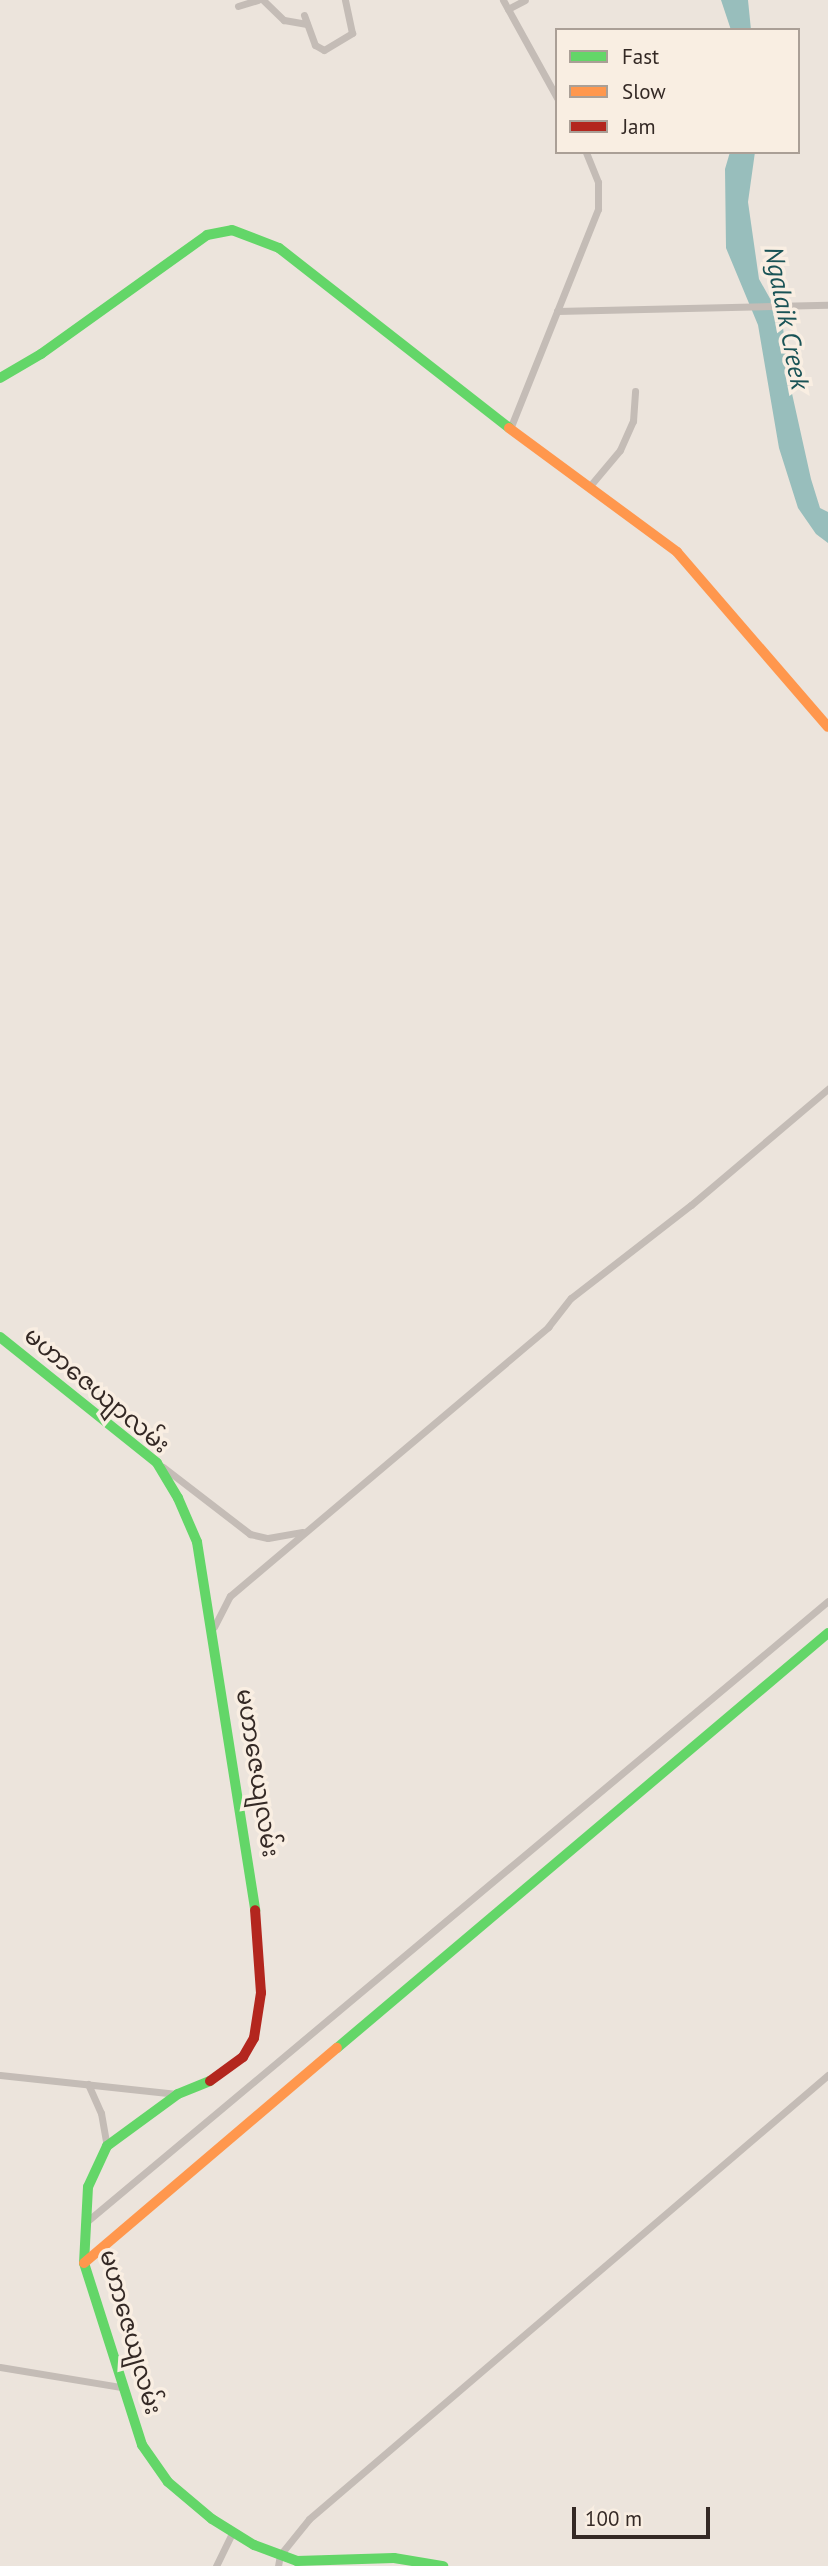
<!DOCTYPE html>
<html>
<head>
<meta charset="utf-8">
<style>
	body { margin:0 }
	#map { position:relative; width:828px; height:2566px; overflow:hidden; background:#ece4dc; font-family:"PT Sans","Noto Sans Myanmar",sans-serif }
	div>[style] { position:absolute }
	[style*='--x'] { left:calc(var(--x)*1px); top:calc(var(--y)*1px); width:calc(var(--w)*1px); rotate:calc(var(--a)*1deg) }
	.water>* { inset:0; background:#98bebc }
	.street>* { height:7px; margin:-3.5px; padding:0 3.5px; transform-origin:3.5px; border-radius:3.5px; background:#c4bcb6 }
	.fast>* { height:10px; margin:-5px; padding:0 5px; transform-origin:5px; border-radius:5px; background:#63d668 }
	.slow>* { height:10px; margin:-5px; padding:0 5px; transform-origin:5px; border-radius:5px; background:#ff974d }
	.jam>* { height:10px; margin:-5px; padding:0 5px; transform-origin:5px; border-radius:5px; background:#b3261e }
	span { translate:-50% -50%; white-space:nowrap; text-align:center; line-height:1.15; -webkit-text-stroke:7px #f9eee2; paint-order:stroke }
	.street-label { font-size:24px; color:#342925 }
	.water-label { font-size:26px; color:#195356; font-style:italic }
	.legend { position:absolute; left:555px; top:28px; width:245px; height:126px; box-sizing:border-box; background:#f9eee2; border:2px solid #aa9f96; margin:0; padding:9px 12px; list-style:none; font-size:21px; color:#342925 }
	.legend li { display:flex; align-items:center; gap:14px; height:35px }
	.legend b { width:35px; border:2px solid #aa9f96 }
	.scale { position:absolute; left:572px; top:2507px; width:138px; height:32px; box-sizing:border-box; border:4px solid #342925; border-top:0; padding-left:9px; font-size:21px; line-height:24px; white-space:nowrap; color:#342925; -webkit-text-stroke:5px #f9eee2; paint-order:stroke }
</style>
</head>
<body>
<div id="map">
	<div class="water">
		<i style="clip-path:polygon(721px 0,748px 0,751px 30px,731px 30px)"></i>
		<i style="clip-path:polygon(730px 152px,755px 152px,748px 202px,759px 279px,782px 320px,791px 389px,811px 479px,820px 508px,828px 512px,828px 543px,816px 534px,798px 508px,779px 448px,758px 325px,726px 248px,725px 169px)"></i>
	</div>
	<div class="street">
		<i style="--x:263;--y:0;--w:29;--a:44"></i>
		<i style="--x:284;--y:20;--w:23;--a:10"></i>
		<i style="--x:503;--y:0;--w:112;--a:61.1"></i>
		<i style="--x:238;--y:6;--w:21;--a:-17"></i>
		<i style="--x:508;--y:9;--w:19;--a:-28"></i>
		<i style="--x:304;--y:15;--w:32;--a:70"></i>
		<i style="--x:315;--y:45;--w:10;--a:29"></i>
		<i style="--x:324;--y:50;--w:33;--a:-31"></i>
		<i style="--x:352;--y:33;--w:34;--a:-102"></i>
		<i style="--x:557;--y:311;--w:271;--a:-1.3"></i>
		<i style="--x:510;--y:429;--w:237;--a:-68.2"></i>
		<i style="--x:598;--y:209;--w:27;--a:-90"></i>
		<i style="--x:598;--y:182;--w:32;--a:-112"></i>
		<i style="--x:589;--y:487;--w:48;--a:-50"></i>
		<i style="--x:620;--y:450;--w:32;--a:-66"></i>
		<i style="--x:633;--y:421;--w:30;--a:-86"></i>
		<i style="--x:163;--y:1467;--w:110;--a:37.6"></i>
		<i style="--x:250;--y:1534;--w:18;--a:13"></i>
		<i style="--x:268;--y:1538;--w:35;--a:-10"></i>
		<i style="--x:214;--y:1627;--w:35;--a:-63"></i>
		<i style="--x:230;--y:1596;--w:417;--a:-40.2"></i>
		<i style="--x:548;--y:1327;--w:37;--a:-52"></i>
		<i style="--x:571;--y:1298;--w:152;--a:-37.8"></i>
		<i style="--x:691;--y:1205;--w:180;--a:-40.3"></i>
		<i style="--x:0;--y:2075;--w:178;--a:6.1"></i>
		<i style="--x:88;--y:2084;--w:32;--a:66"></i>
		<i style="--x:101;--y:2113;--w:34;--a:80"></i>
		<i style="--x:85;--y:2223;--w:969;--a:-39.93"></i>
		<i style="--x:0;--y:2367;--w:123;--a:9.4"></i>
		<i style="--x:216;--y:2566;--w:39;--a:-64"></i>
		<i style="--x:278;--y:2566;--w:11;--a:-80"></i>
		<i style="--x:280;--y:2555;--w:46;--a:-51.1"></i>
		<i style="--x:309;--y:2519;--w:683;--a:-40.55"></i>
	</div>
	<div class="fast">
		<i style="--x:0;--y:378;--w:48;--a:-30.3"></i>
		<i style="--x:41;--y:354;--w:204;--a:-35.6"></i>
		<i style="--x:207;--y:235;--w:25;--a:-11"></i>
		<i style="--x:232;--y:230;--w:50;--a:21"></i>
		<i style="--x:279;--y:248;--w:292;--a:38"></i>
		<i style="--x:0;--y:1337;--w:201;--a:38.7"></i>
		<i style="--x:157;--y:1463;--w:41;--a:59"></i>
		<i style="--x:178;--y:1498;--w:48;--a:66.6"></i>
		<i style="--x:197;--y:1542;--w:373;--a:81"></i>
		<i style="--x:337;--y:2048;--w:643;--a:-40.2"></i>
		<i style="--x:210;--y:2081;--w:35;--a:158"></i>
		<i style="--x:178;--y:2094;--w:88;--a:143.8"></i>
		<i style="--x:107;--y:2146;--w:45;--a:114.9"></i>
		<i style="--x:88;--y:2187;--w:76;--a:93"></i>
		<i style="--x:84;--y:2263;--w:191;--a:72.3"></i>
		<i style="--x:142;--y:2445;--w:45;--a:54.9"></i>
		<i style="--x:168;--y:2482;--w:57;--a:40.1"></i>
		<i style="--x:212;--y:2519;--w:49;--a:31.8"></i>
		<i style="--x:254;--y:2545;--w:46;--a:20.4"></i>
		<i style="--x:297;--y:2561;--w:97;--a:-1.8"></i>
		<i style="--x:394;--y:2558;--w:50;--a:9.3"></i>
	</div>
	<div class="slow">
		<i style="--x:509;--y:428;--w:209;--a:36.4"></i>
		<i style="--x:677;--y:552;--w:231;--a:49.2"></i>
		<i style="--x:84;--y:2263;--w:332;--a:-40.4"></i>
	</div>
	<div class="jam">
		<i style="--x:210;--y:2081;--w:41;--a:-36"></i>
		<i style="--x:243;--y:2057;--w:22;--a:-60"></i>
		<i style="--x:254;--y:2038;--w:46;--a:-81.2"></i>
		<i style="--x:261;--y:1993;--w:83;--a:-94.1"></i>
	</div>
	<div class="street-label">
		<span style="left:97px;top:1390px;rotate:40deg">မဟာဇေယျာလမ်း</span>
		<span style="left:258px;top:1773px;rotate:81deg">မဟာဇေယျလမ်း</span>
		<span style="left:131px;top:2332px;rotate:74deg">မဟာဇေယျလမ်း</span>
	</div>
	<div class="water-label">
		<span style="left:787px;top:318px;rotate:79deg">Ngalaik Creek</span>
	</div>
	<ul class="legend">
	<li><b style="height:9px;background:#63d668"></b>Fast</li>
	<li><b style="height:9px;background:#ff974d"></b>Slow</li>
	<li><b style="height:9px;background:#b3261e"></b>Jam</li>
	</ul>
	<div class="scale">100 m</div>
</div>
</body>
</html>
